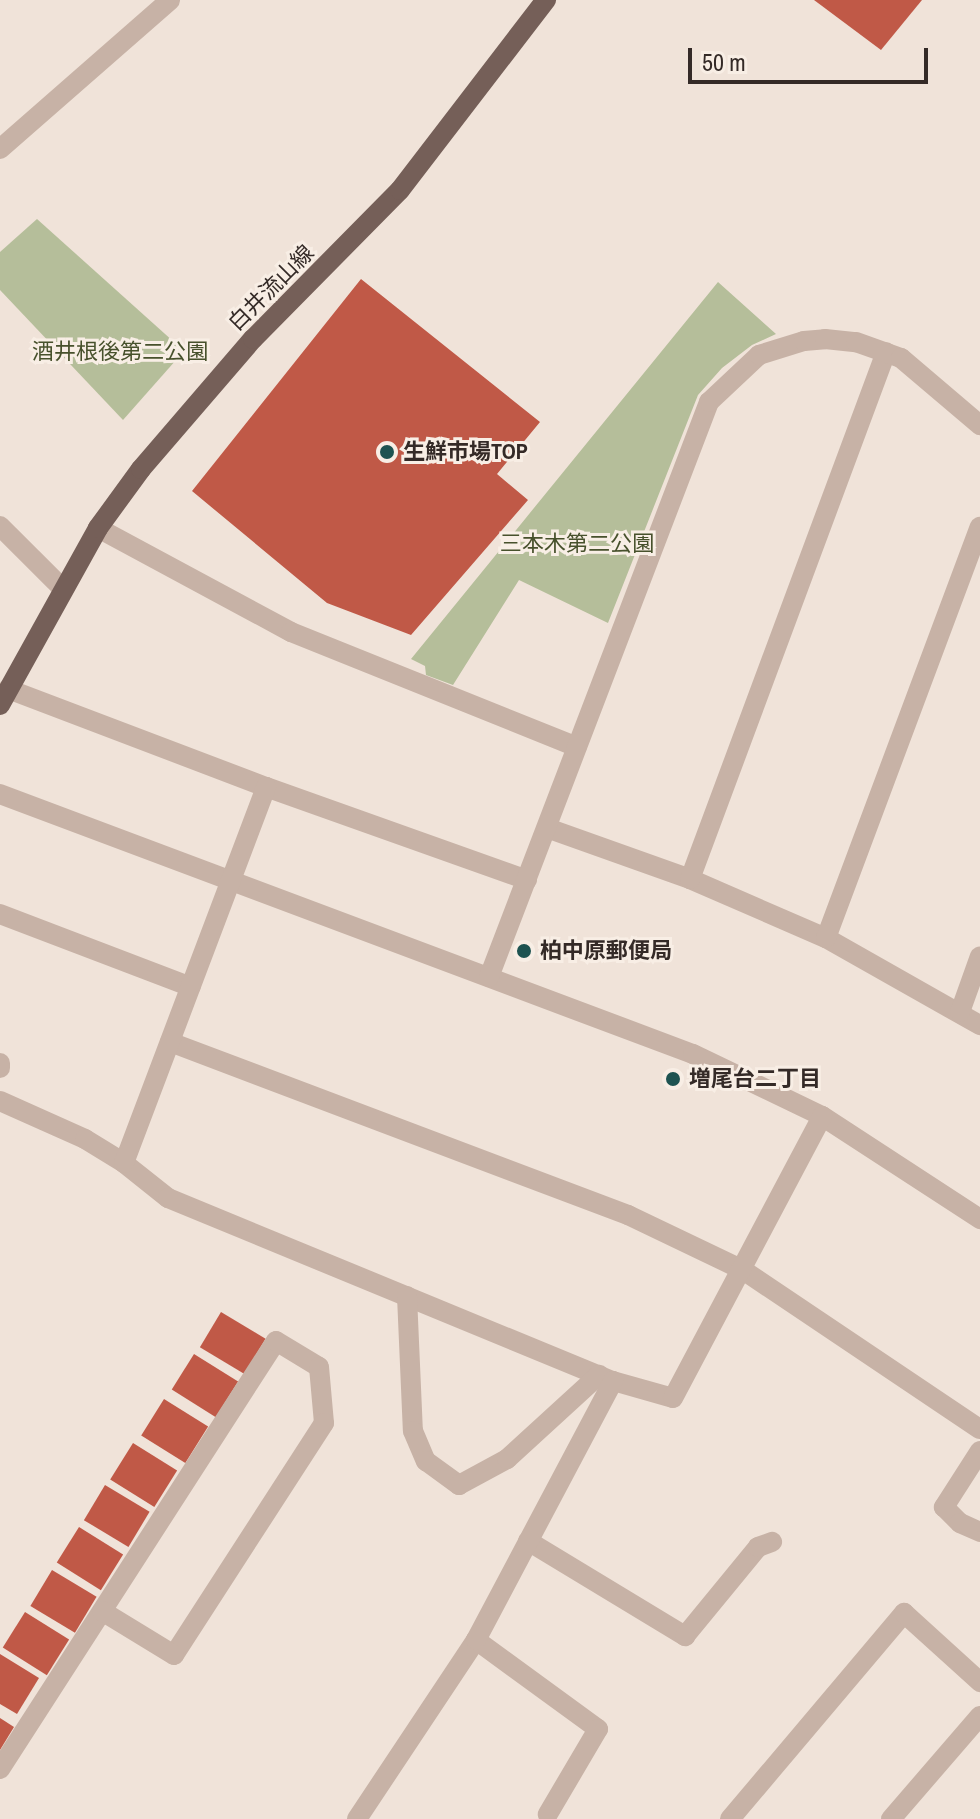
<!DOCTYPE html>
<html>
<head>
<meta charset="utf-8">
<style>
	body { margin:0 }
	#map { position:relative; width:980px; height:1819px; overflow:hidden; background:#f0e3d9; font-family:"Archivo Narrow","Noto Sans JP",sans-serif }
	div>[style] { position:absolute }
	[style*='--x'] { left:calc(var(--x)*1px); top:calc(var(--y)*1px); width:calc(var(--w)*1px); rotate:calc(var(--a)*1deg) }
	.green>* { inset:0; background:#b5be9a }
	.building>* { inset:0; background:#c05947; transform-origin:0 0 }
	.minor>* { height:20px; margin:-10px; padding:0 10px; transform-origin:10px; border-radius:10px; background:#c7b2a6 }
	.major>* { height:20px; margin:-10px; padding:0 10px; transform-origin:10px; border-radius:10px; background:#755f58 }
	.dots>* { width:22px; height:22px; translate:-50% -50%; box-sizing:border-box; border:4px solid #f8eee5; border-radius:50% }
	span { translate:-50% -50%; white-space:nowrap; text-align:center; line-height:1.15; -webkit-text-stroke:6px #f8eee5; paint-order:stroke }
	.street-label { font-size:22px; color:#342a27 }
	.park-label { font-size:22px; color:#47512c }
	.poi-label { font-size:22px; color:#342a27; font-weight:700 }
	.left { translate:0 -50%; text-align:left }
	.scale { position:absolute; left:688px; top:48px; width:240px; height:36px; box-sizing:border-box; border:4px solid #342a27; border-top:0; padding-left:10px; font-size:24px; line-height:28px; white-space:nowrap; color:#342a27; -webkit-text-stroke:6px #f8eee5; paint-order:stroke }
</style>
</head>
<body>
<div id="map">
	<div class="green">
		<i style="clip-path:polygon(37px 219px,184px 351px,123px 420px,0 290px,0 252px)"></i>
		<i style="clip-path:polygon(718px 282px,776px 334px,752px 345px,722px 368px,698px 395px,608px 623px,519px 580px,453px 685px,426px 675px,425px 666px,411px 659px)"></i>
	</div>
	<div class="building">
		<i style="clip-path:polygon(814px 0,922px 0,881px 50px)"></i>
		<i style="clip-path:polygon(361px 279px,540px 422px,497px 474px,528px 500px,411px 635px,327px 603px,192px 491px)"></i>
		<i style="left:221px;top:1312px;width:52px;height:41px;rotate:31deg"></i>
		<i style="left:194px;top:1354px;width:52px;height:42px;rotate:32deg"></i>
		<i style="left:164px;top:1399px;width:52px;height:43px;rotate:32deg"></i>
		<i style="left:133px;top:1443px;width:52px;height:43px;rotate:32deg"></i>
		<i style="left:105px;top:1485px;width:52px;height:41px;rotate:31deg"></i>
		<i style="left:79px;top:1527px;width:52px;height:42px;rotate:32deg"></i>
		<i style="left:52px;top:1570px;width:52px;height:42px;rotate:31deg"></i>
		<i style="left:25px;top:1612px;width:52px;height:42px;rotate:32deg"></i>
		<i style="clip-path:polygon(0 1654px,39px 1678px,17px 1714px,0 1704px)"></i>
		<i style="clip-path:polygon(0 1718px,14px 1727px,0 1750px)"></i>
	</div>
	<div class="minor">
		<i style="--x:0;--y:149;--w:226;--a:-41.2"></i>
		<i style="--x:0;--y:526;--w:89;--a:45"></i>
		<i style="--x:98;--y:528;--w:219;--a:28.3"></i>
		<i style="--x:291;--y:632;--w:308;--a:21.9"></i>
		<i style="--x:8;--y:689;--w:276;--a:20.8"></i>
		<i style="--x:266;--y:787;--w:277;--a:19.6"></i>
		<i style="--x:0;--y:794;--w:740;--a:20.57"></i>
		<i style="--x:693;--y:1054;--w:143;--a:25.7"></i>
		<i style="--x:822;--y:1116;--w:189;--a:33.1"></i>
		<i style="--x:547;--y:828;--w:152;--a:19.6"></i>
		<i style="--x:690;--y:879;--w:148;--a:23.5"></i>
		<i style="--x:826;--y:938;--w:177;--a:29.5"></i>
		<i style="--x:690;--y:879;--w:562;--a:-69.6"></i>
		<i style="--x:0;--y:914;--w:204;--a:20.9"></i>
		<i style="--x:826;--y:938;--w:439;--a:-69.5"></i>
		<i style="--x:489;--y:977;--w:616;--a:-69.06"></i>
		<i style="--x:709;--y:402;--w:69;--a:-43.2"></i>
		<i style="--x:759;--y:355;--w:47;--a:-17.3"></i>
		<i style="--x:804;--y:341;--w:21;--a:-5"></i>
		<i style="--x:825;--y:339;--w:31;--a:6"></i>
		<i style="--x:856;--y:342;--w:48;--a:19.6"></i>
		<i style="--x:901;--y:358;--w:104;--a:40.3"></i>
		<i style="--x:960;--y:1012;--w:59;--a:-70.3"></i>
		<i style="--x:170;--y:1042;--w:490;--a:20.7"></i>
		<i style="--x:628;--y:1215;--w:127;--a:25.6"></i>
		<i style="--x:743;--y:1270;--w:285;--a:33.9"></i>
		<i style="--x:0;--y:1063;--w:5;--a:90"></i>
		<i style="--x:0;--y:1101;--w:93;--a:24.1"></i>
		<i style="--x:85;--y:1139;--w:46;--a:31.6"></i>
		<i style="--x:124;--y:1163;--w:56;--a:38.5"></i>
		<i style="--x:168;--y:1198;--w:481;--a:22.4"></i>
		<i style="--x:613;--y:1381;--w:62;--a:15.8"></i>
		<i style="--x:673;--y:1398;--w:319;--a:-62.1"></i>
		<i style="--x:124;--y:1163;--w:402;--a:-69.3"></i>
		<i style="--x:407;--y:1296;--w:135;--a:87.5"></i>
		<i style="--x:413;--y:1431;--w:33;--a:67"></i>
		<i style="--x:426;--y:1461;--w:41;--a:36"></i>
		<i style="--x:459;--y:1485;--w:55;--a:-28.4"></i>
		<i style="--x:507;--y:1459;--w:125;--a:-42.4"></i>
		<i style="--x:980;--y:1451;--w:67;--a:122.7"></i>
		<i style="--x:944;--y:1507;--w:23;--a:45"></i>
		<i style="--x:960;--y:1523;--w:22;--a:24"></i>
		<i style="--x:528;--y:1541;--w:184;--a:31.2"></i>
		<i style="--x:685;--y:1636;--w:115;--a:-50.6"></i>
		<i style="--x:758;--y:1547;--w:15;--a:-20"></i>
		<i style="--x:476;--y:1640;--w:151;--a:36.1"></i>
		<i style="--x:598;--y:1729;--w:99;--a:120.5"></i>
		<i style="--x:0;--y:1769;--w:509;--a:-57.18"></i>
		<i style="--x:276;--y:1341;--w:50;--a:31.2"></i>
		<i style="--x:319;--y:1367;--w:56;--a:84.9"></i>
		<i style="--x:324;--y:1423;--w:276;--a:122.9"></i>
		<i style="--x:174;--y:1655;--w:84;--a:-148.6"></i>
		<i style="--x:357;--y:1819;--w:215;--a:-56.4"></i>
		<i style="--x:476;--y:1640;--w:293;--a:-62.1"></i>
		<i style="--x:730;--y:1819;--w:270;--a:-49.8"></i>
		<i style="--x:904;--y:1613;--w:103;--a:42.2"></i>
		<i style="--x:891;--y:1819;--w:136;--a:-49.2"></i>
	</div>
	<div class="major">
		<i style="--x:0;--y:705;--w:202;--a:-61"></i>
		<i style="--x:98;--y:528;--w:73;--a:-53.9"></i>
		<i style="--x:141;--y:469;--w:172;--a:-49.3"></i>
		<i style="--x:253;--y:339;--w:209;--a:-45.4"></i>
		<i style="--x:400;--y:190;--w:240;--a:-52.5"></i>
	</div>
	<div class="dots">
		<i style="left:387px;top:452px;background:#1e5351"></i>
		<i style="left:524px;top:951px;background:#1e5351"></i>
		<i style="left:673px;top:1079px;background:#1e5351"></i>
	</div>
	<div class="street-label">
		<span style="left:271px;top:288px;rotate:-45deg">白井流山線</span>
	</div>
	<div class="park-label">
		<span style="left:120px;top:352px">酒井根後第二公園</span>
		<span style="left:577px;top:544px">三本木第二公園</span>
	</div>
	<div class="poi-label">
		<span class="left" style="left:403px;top:452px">生鮮市場TOP</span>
		<span class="left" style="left:540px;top:951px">柏中原郵便局</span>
		<span class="left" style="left:689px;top:1079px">増尾台二丁目</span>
	</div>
	<div class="scale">50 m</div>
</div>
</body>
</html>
